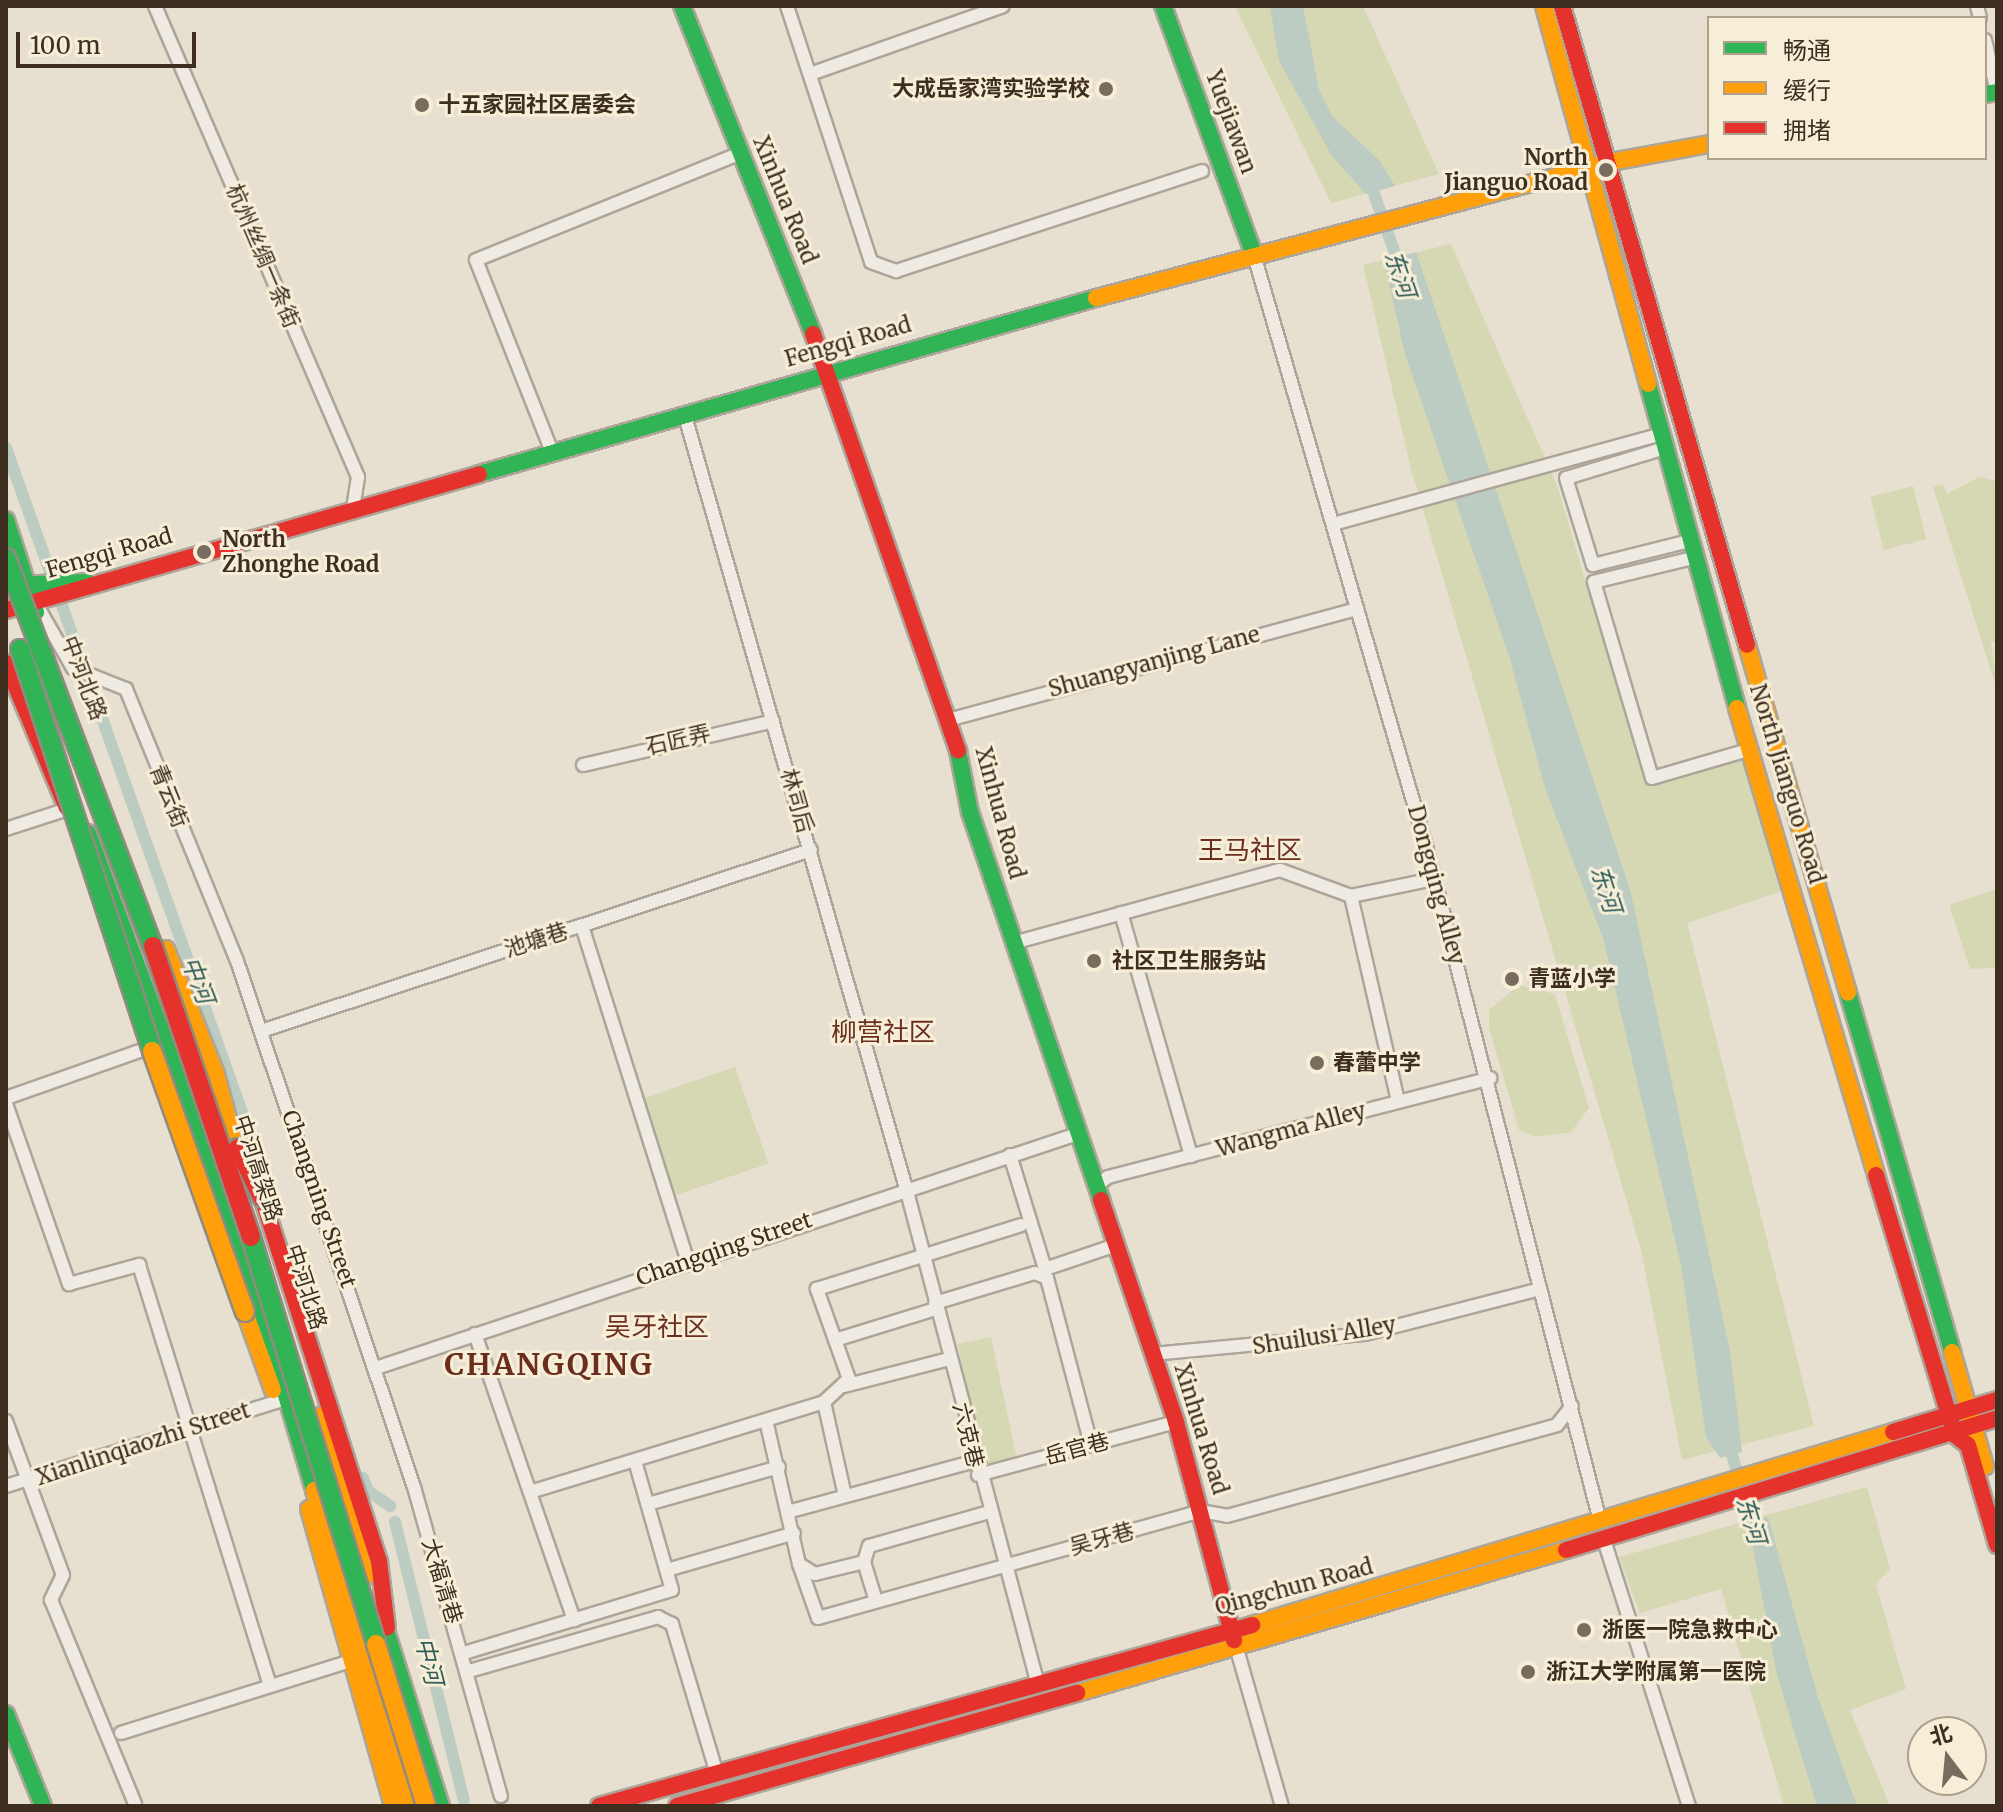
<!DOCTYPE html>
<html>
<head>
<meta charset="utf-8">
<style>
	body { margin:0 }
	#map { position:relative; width:2003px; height:1812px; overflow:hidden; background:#e7e0d1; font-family:Merriweather,"Noto Sans SC",serif }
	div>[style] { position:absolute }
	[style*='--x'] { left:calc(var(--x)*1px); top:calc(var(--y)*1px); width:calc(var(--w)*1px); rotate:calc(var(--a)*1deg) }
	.green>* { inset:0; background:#d6d7b3; transform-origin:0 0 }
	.water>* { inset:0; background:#bcccc2 }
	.canal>* { height:12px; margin:-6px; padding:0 6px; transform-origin:6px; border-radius:6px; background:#bcccc2 }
	.roads { filter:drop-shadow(2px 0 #ada599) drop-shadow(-2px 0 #ada599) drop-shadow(0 2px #ada599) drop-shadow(0 -2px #ada599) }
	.street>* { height:12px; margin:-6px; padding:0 6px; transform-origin:6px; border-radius:6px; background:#efebe3 }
	.fast>* { height:16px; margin:-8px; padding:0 8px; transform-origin:8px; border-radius:8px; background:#30b455 }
	.slow>* { height:16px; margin:-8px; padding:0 8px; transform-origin:8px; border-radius:8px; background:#ff9f0a }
	.jam>* { height:16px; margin:-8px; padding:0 8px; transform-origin:8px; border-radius:8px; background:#e5322d }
	.bridges { filter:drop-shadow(2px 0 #928b80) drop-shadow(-2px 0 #928b80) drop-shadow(0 2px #928b80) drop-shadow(0 -2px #928b80) }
	.fast-bridge>* { height:18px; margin:-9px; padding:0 9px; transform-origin:9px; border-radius:9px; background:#30b455 }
	.slow-bridge>* { height:18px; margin:-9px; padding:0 9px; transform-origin:9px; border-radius:9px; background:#ff9f0a }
	.jam-bridge>* { height:18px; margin:-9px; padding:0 9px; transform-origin:9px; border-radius:9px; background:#e5322d }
	.dots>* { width:22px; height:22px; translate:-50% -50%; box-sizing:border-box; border:4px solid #f7eed8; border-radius:50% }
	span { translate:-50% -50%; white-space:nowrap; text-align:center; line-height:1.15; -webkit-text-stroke:6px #f7eed8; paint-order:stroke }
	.poi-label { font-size:22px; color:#3d2e20; font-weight:700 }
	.right { translate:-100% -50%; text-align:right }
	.left { translate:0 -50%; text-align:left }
	.street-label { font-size:22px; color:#3d2e20 }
	.water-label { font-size:24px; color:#2f5d5a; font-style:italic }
	.quarter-label { font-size:26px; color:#6b2e1e }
	.district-label { font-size:30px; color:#6b2e1e; font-weight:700; letter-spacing:2px }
	.frame { position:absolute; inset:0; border:8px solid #3d2e20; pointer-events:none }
	.legend { position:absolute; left:1707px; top:16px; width:280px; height:144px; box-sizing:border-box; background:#f7eed8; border:2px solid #ada18e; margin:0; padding:10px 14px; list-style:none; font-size:24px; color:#3d2e20 }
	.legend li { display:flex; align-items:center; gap:16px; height:40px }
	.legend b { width:40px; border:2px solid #ada18e }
	.north { position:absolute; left:1907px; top:1716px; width:80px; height:80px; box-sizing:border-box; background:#f7eed8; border:2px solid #ada18e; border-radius:50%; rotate:344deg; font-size:22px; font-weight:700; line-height:32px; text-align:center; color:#3d2e20 }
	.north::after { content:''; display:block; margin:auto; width:28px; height:36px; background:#786c5e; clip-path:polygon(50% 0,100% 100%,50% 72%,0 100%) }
	.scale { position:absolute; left:16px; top:32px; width:180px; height:36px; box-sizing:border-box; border:4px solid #3d2e20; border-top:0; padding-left:10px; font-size:24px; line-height:28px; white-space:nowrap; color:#3d2e20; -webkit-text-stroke:6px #f7eed8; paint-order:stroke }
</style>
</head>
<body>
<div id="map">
	<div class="green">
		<i style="clip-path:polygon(1235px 6px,1363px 6px,1439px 174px,1331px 203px)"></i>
		<i style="clip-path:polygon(1451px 244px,1558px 488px,1644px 780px,1748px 750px,1793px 887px,1687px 923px,1814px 1426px,1682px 1460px,1641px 1250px,1411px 469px,1363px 265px)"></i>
		<i style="clip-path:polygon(1979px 477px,1997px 481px,1997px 642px,1991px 641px,1997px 690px,1933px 487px,1943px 484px,1947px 494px)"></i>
		<i style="left:1913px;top:486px;width:55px;height:44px;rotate:76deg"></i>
		<i style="clip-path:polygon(1997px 889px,1997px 968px,1970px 969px,1949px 905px)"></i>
		<i style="clip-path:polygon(1519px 985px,1555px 994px,1589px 1108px,1571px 1132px,1535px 1137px,1519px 1130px,1489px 1028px,1489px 1010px)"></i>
		<i style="left:735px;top:1067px;width:102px;height:104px;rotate:71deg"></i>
		<i style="left:991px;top:1337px;width:123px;height:34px;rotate:78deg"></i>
		<i style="clip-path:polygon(1867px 1487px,1890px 1569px,1876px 1584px,1906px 1689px,1850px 1710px,1890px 1806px,1784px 1806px,1721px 1589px,1640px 1613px,1619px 1557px)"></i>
	</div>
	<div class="water">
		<i style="clip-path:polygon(1270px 6px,1303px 6px,1319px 90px,1333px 117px,1379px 160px,1395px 186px,1366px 194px,1332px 156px,1279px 61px)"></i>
		<i style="clip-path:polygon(1416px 252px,1630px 889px,1730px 1351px,1742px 1452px,1720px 1458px,1706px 1437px,1681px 1265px,1603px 938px,1546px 791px,1510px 659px,1405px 354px,1384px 261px)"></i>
		<i style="clip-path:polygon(1768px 1517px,1818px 1698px,1857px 1806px,1817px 1806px,1777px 1675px,1748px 1522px)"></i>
	</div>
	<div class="canal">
		<i style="--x:1368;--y:177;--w:102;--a:70.5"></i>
		<i style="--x:6;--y:448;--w:792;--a:70.44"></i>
		<i style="--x:1728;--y:1441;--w:97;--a:73.8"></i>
		<i style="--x:363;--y:1478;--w:14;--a:69"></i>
		<i style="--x:368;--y:1491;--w:27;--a:34"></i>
		<i style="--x:395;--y:1522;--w:286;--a:76.1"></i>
	</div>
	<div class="roads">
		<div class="street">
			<i style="--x:155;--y:6;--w:513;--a:66.68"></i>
			<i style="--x:358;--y:477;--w:31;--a:99"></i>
			<i style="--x:787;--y:6;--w:269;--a:71.8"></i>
			<i style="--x:871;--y:262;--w:27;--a:20"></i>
			<i style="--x:896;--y:271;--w:322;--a:-18.1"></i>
			<i style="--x:1977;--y:6;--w:12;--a:76"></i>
			<i style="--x:1985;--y:40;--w:53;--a:77"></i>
			<i style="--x:813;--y:73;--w:201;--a:-19.4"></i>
			<i style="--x:1254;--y:255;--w:611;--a:73.76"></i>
			<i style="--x:1425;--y:842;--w:701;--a:75.55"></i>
			<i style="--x:685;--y:416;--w:803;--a:74.03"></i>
			<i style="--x:906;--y:1188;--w:510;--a:75.12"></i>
			<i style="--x:1665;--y:448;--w:103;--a:163.1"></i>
			<i style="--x:1566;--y:478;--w:91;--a:72.8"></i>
			<i style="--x:1593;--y:565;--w:103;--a:-14"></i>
			<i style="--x:552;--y:452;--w:206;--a:-111.6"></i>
			<i style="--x:476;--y:260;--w:286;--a:-22"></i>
			<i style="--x:1333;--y:524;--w:341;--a:-15.3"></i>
			<i style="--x:1697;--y:557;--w:106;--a:166.4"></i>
			<i style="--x:1594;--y:582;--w:204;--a:73.5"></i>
			<i style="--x:1652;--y:778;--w:100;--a:-16.3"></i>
			<i style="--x:35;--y:602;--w:76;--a:60.1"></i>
			<i style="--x:73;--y:668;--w:57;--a:21.6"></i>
			<i style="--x:126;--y:689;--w:294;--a:67.8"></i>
			<i style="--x:237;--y:961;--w:555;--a:71.4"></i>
			<i style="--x:414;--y:1487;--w:321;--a:74.3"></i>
			<i style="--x:952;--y:719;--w:420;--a:-15.2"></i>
			<i style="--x:583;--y:765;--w:195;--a:-13"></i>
			<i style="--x:6;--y:829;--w:65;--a:-17.9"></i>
			<i style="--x:1351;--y:896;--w:211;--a:77.1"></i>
			<i style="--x:1121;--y:913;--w:253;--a:73.9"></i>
			<i style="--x:582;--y:926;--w:352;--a:72.5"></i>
			<i style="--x:1013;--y:943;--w:277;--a:-15.3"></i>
			<i style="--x:1280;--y:870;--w:76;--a:20.1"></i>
			<i style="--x:1351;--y:896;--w:85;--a:-11.6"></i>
			<i style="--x:261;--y:1031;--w:579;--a:-18.22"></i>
			<i style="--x:6;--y:1098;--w:157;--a:-19.4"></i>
			<i style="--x:6;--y:1104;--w:191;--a:70.7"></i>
			<i style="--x:69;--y:1284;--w:73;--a:-15.2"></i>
			<i style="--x:139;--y:1265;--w:437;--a:72.7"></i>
			<i style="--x:1010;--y:1155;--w:119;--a:72.9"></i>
			<i style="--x:1045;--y:1269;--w:75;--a:-18.7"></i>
			<i style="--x:1095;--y:1187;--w:16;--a:-38"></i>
			<i style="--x:1108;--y:1177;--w:395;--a:-14.5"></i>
			<i style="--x:935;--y:1303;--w:104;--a:-16.7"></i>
			<i style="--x:1035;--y:1273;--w:13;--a:23"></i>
			<i style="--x:1047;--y:1278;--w:173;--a:75.2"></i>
			<i style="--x:475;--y:1334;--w:303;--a:70.9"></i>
			<i style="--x:835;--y:1340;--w:106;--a:-17.1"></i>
			<i style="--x:1153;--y:1354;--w:213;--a:-5.4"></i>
			<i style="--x:1365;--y:1334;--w:181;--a:-14.4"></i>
			<i style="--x:376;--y:1368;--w:736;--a:-18.46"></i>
			<i style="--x:844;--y:1386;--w:108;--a:-14.4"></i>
			<i style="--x:766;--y:1420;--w:148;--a:77.1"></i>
			<i style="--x:799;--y:1564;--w:19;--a:32"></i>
			<i style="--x:815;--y:1574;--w:50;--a:-13.8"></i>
			<i style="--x:6;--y:1421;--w:164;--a:69.7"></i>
			<i style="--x:63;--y:1575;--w:28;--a:116"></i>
			<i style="--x:51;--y:1600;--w:221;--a:67.6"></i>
			<i style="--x:978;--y:1475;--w:205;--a:-15"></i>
			<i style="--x:6;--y:1486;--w:286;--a:-17.3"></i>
			<i style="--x:530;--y:1492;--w:307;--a:-17"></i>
			<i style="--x:845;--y:1496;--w:96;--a:-102.6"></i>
			<i style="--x:824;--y:1402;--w:34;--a:-43"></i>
			<i style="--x:849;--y:1379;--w:96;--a:-109.6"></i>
			<i style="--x:817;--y:1289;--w:214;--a:-17.4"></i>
			<i style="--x:648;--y:1504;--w:136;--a:-15.8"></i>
			<i style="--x:791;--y:1511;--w:191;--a:-15.2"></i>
			<i style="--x:1604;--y:1540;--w:279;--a:72.3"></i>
			<i style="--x:799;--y:1564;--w:57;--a:70.6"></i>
			<i style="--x:818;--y:1618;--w:397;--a:-15.6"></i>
			<i style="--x:1200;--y:1511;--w:27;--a:10"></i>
			<i style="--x:1227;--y:1516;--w:342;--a:-15.4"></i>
			<i style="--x:1557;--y:1425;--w:24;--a:-52"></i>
			<i style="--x:667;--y:1570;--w:132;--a:-16.2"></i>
			<i style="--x:876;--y:1601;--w:41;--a:-107.1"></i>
			<i style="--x:864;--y:1562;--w:17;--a:-73"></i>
			<i style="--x:869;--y:1546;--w:125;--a:-15.8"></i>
			<i style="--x:1236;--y:1646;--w:166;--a:74"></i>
			<i style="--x:464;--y:1653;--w:217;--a:-16.9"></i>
			<i style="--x:672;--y:1590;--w:134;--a:-106"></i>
			<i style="--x:469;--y:1671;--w:197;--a:-15.9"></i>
			<i style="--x:658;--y:1617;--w:16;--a:27"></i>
			<i style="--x:672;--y:1624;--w:157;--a:73.3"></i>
			<i style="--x:121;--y:1733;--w:241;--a:-17.4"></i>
		</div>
		<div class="fast">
			<i style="--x:682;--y:6;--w:353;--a:68.2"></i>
			<i style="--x:1163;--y:6;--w:265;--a:69.9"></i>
			<i style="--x:1985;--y:94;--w:12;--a:-9"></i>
			<i style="--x:1648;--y:384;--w:336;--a:74.6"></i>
			<i style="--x:479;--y:474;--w:642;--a:-15.92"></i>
			<i style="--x:6;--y:520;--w:97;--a:71.9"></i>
			<i style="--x:15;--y:585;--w:72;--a:-2.4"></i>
			<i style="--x:958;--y:751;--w:62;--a:78.9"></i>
			<i style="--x:970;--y:812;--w:410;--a:71.3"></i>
			<i style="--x:88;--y:833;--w:455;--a:69.7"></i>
			<i style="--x:246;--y:1260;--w:240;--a:73.5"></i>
			<i style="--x:1848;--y:993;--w:374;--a:73.8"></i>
			<i style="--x:382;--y:1618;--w:197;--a:72.6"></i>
			<i style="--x:6;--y:1714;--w:99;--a:68.1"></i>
		</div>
		<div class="slow">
			<i style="--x:1544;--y:6;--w:392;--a:74.6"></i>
			<i style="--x:1096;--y:298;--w:533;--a:-14.79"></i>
			<i style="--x:1611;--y:162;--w:100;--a:-10.4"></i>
			<i style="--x:1747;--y:645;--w:362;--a:73.8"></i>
			<i style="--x:1737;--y:708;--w:487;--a:73.4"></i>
			<i style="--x:166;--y:949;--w:135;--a:68.2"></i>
			<i style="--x:216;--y:1074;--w:88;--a:74.9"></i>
			<i style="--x:245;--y:1312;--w:83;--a:70.3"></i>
			<i style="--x:1952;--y:1352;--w:119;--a:73.9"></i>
			<i style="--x:322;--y:1415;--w:167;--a:74.7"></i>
			<i style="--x:314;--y:1490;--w:330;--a:73.4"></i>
			<i style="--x:309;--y:1509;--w:309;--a:74.2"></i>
			<i style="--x:1252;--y:1625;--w:669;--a:-16.76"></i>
			<i style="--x:1077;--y:1693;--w:509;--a:-16.3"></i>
		</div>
		<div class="jam">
			<i style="--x:1562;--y:6;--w:665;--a:73.85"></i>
			<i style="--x:813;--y:334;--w:441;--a:70.8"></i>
			<i style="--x:6;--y:610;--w:492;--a:-16"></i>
			<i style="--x:6;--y:663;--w:157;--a:67.2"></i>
			<i style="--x:1876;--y:1175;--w:272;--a:73.1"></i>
			<i style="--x:1955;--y:1435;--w:16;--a:38"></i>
			<i style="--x:1968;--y:1445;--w:104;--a:73.8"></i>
			<i style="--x:262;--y:1197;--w:382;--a:72.2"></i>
			<i style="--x:379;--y:1561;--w:67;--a:83.2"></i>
			<i style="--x:1101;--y:1200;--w:234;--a:71.3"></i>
			<i style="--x:1176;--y:1422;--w:226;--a:75.1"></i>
			<i style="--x:1893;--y:1432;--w:109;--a:-17.1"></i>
			<i style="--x:1566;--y:1550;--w:451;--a:-17"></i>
			<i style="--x:599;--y:1806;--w:678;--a:-15.49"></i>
			<i style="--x:677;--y:1806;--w:416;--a:-15.8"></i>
		</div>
	</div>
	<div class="bridges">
		<div class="fast-bridge">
			<i style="--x:6;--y:558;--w:415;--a:69.3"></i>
			<i style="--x:20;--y:649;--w:423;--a:71.8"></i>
			<i style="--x:251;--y:1237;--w:426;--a:72.9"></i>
		</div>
		<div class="slow-bridge">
			<i style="--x:152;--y:1051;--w:277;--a:70.4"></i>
			<i style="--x:376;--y:1644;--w:170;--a:72.8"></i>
		</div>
		<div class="jam-bridge">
			<i style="--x:153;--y:946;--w:307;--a:71.4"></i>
			<i style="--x:238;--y:1148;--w:55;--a:63.9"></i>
		</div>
	</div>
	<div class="dots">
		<i style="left:1106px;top:89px;background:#786c5e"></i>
		<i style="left:422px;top:105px;background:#786c5e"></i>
		<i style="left:1606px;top:170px;background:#786c5e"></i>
		<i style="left:204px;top:552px;background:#786c5e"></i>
		<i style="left:1094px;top:961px;background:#786c5e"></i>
		<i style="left:1512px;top:979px;background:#786c5e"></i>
		<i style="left:1317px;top:1063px;background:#786c5e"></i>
		<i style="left:1584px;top:1630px;background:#786c5e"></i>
		<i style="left:1528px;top:1672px;background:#786c5e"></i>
	</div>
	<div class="poi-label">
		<span class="right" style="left:1090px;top:89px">大成岳家湾实验学校</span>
		<span class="left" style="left:438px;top:105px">十五家园社区居委会</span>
		<span class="right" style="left:1588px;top:170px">North<br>Jianguo Road</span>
		<span class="left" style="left:222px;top:552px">North<br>Zhonghe Road</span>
		<span class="left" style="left:1112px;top:961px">社区卫生服务站</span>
		<span class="left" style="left:1528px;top:979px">青蓝小学</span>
		<span class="left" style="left:1333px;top:1063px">春蕾中学</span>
		<span class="left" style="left:1602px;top:1630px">浙医一院急救中心</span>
		<span class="left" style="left:1546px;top:1672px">浙江大学附属第一医院</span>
	</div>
	<div class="street-label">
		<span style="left:1231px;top:122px;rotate:70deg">Yuejiawan</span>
		<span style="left:785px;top:200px;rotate:68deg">Xinhua Road</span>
		<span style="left:263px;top:256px;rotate:67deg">杭州丝绸一条街</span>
		<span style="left:848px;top:342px;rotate:-16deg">Fengqi Road</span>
		<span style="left:109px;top:553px;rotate:-16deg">Fengqi Road</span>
		<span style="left:1154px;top:662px;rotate:-15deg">Shuangyanjing Lane</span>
		<span style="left:84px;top:678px;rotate:69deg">中河北路</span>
		<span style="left:678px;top:740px;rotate:-13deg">石匠弄</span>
		<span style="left:1787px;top:784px;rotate:73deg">North Jianguo Road</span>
		<span style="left:169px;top:796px;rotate:68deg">青云街</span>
		<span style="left:797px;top:801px;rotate:74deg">林司后</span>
		<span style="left:1000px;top:813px;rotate:75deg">Xinhua Road</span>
		<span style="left:1436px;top:885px;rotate:75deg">Dongqing Alley</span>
		<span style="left:536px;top:940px;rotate:-18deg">池塘巷</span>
		<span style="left:1291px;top:1130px;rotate:-15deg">Wangma Alley</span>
		<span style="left:258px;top:1168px;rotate:72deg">中河高架路</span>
		<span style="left:319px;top:1199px;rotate:71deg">Changning Street</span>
		<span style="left:724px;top:1249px;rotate:-19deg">Changqing Street</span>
		<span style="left:306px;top:1287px;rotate:72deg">中河北路</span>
		<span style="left:1324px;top:1336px;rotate:-9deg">Shuilusi Alley</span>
		<span style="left:1201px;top:1429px;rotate:73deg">Xinhua Road</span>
		<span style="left:968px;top:1435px;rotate:76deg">六克巷</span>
		<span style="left:143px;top:1444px;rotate:-18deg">Xianlinqiaozhi Street</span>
		<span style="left:1077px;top:1449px;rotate:-15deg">岳官巷</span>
		<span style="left:1102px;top:1539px;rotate:-16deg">吴牙巷</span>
		<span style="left:442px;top:1581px;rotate:73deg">大福清巷</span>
		<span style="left:1294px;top:1587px;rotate:-15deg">Qingchun Road</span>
	</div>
	<div class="water-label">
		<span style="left:1400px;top:274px;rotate:71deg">东河</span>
		<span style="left:1606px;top:889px;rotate:72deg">东河</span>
		<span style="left:198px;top:980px;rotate:69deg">中河</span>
		<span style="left:1751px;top:1520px;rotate:73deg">东河</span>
		<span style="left:429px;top:1661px;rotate:76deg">中河</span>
	</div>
	<div class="quarter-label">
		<span style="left:1250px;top:850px">王马社区</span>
		<span style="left:883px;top:1032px">柳营社区</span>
		<span style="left:657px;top:1327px">吴牙社区</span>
	</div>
	<div class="district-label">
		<span style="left:549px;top:1364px">CHANGQING</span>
	</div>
	<div class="frame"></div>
	<ul class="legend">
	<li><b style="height:10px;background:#30b455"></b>畅通</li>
	<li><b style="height:10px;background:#ff9f0a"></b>缓行</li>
	<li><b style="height:10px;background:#e5322d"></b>拥堵</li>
	</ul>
	<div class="north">北</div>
	<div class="scale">100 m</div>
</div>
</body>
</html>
